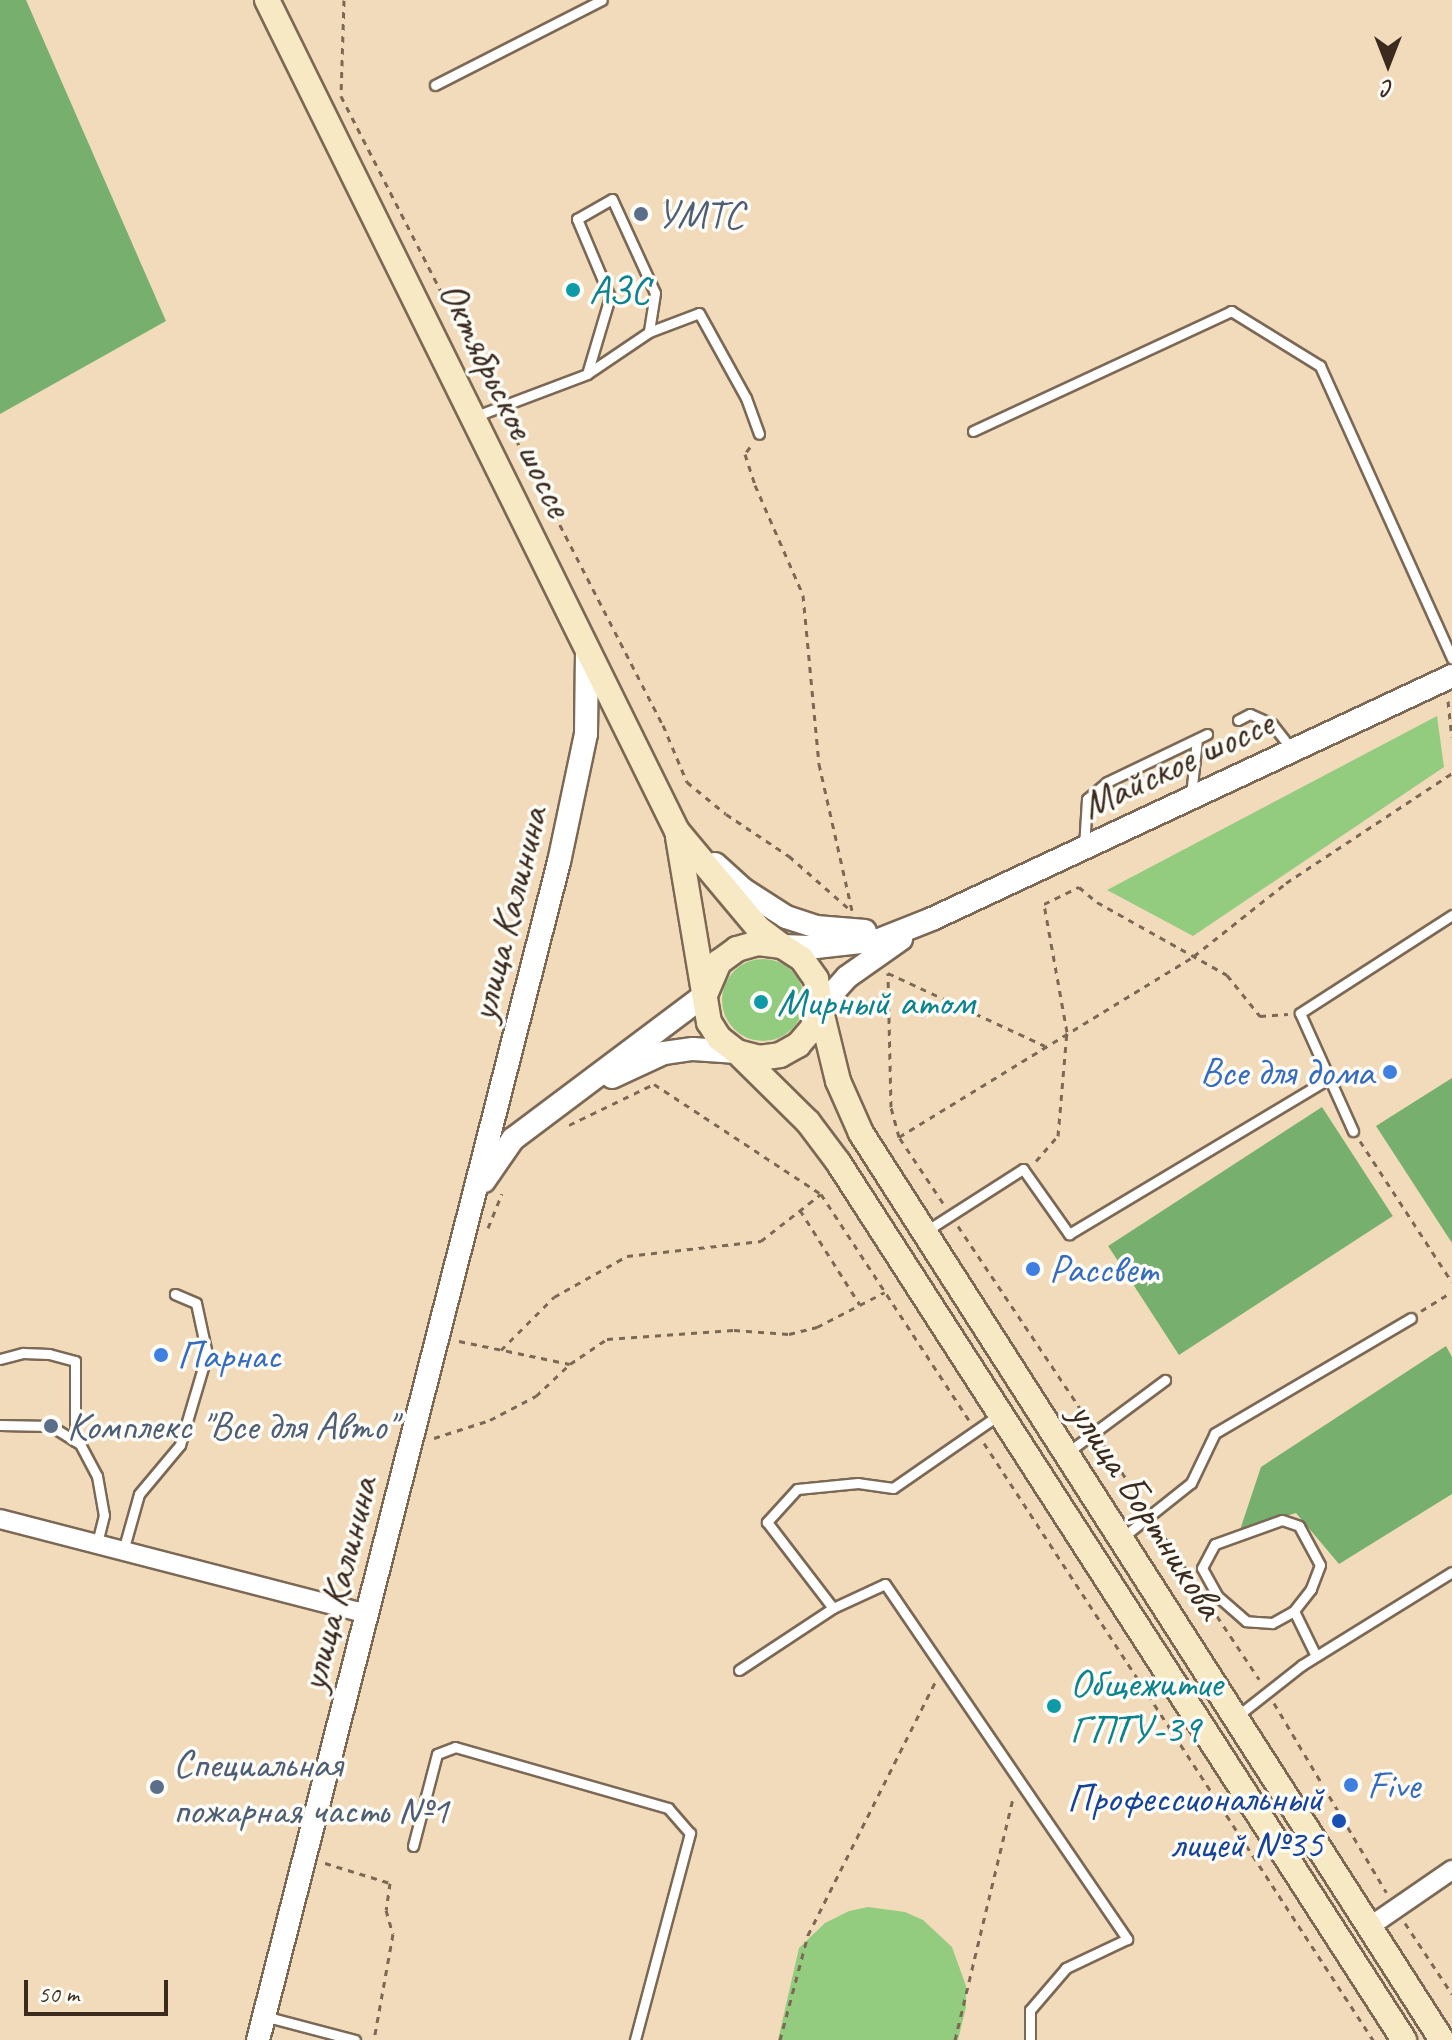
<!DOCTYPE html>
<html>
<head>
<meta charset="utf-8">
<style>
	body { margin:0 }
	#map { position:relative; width:1452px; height:2040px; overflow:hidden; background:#f2dbbb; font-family:Caveat,sans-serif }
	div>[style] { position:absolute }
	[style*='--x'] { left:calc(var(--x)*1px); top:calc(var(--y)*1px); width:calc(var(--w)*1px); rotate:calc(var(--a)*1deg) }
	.green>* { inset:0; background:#94cc7f }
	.round { border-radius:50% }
	.forest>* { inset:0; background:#77b06e; transform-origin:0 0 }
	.path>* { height:3px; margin-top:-1.5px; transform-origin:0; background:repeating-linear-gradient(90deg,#7b6855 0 6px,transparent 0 12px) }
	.roads { filter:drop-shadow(2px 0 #7b6855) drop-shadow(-2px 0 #7b6855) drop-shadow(0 2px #7b6855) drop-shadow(0 -2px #7b6855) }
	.service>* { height:9px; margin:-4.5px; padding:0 4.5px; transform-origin:4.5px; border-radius:4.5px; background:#fff }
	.minor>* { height:18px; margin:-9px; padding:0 9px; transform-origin:9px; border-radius:9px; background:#fff }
	.tertiary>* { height:22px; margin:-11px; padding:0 11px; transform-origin:11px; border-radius:11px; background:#fff }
	.secondary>* { height:24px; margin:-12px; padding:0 12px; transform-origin:12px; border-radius:12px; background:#f7e9c3 }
	.dots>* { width:22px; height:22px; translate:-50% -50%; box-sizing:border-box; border:4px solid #fdfcf7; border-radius:50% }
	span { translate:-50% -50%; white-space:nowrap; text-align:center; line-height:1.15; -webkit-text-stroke:7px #fdfcf7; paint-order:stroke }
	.service-label { font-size:40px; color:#4e5e75 }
	.left { translate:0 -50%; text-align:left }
	.culture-label { font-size:40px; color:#0d838f }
	.street-label { font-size:40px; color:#3b2a1e }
	.shop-label { font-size:40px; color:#366cbe }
	.right { translate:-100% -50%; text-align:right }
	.transit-label { font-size:40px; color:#164399 }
	.north { position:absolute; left:1348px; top:24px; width:80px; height:80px; -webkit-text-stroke:6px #fdfcf7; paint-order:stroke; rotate:180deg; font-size:22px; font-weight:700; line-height:32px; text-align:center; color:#3b2a1e }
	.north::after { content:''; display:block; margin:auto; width:28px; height:36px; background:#3b2a1e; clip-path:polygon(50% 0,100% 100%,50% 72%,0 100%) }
	.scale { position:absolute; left:24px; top:1980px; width:144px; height:36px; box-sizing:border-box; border:4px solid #3b2a1e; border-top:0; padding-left:10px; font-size:24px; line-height:28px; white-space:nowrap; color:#3b2a1e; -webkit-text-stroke:6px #fdfcf7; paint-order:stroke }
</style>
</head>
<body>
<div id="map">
	<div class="green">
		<i style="clip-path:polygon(1437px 716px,1444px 767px,1193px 936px,1107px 890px)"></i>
		<i class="round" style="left:722px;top:959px;width:82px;height:82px"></i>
		<i style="clip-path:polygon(868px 1907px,905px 1912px,923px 1920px,952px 1947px,966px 1986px,966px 2007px,958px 2040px,778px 2040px,799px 1948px,825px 1923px,849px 1911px)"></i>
	</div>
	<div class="forest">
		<i style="clip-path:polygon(0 0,26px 0,166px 321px,0 414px)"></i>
		<i style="clip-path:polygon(1452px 1078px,1452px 1243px,1376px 1126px)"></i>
		<i style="left:1322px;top:1107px;width:130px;height:255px;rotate:57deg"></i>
		<i style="clip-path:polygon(1446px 1346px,1452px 1357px,1452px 1494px,1339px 1564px,1296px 1513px,1240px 1530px,1261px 1467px)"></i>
	</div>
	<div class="path">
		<i style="--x:344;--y:0;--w:96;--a:91.8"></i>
		<i style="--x:341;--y:96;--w:334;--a:62.9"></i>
		<i style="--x:505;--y:418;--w:345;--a:62.8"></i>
		<i style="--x:663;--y:725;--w:62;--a:67.2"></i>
		<i style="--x:687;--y:782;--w:50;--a:39.4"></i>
		<i style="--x:726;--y:814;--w:76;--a:33.7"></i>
		<i style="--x:789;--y:856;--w:79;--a:41.4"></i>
		<i style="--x:750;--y:447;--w:9;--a:126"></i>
		<i style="--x:745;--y:454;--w:33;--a:72"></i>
		<i style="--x:755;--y:485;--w:120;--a:66.4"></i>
		<i style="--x:803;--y:595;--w:170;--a:84.6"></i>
		<i style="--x:819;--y:764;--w:150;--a:77.3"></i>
		<i style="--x:1448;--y:701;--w:36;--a:84"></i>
		<i style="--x:569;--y:1125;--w:94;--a:-25.8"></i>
		<i style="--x:654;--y:1084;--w:200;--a:33.4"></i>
		<i style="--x:821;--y:1194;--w:270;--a:56.8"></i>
		<i style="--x:899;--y:1137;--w:346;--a:-31.5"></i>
		<i style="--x:1194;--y:956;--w:117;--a:-38.4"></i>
		<i style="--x:1286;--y:883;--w:199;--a:-33.5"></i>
		<i style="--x:1360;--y:1141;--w:168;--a:56.9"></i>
		<i style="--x:1036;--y:1161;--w:33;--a:-49"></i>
		<i style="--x:1058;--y:1136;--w:104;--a:-85.1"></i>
		<i style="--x:1067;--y:1032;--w:130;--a:-100.2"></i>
		<i style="--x:1044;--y:904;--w:39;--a:-26"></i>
		<i style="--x:1079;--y:887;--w:23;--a:40"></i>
		<i style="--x:1097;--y:902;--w:149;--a:29.3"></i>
		<i style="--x:1227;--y:975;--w:53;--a:51.2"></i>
		<i style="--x:1260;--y:1016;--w:28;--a:-4"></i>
		<i style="--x:943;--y:1203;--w:79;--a:-123.7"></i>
		<i style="--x:899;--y:1137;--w:31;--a:-105"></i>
		<i style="--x:891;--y:1107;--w:134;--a:-91.3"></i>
		<i style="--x:888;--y:973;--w:173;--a:24.9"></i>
		<i style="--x:800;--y:1210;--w:112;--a:57.7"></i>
		<i style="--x:958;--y:1226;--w:232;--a:56.2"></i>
		<i style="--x:488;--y:1228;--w:37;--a:-68"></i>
		<i style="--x:1421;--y:1311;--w:36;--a:-32"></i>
		<i style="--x:459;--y:1341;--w:113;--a:11.7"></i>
		<i style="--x:501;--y:1350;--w:75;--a:-45"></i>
		<i style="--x:554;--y:1297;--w:84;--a:-29.3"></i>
		<i style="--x:627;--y:1256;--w:135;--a:-6.4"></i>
		<i style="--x:761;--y:1241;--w:76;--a:-38.1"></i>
		<i style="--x:434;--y:1438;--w:59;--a:-17.8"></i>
		<i style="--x:490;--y:1420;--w:52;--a:-27.6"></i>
		<i style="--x:536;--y:1396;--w:47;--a:-43.3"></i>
		<i style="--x:570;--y:1364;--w:45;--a:-34"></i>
		<i style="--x:607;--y:1339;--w:127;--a:-4.1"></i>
		<i style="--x:734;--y:1330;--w:55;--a:4.2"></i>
		<i style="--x:789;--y:1334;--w:29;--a:-14"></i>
		<i style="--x:817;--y:1327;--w:76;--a:-27.2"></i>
		<i style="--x:1102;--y:1442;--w:73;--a:56.7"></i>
		<i style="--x:984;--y:1443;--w:713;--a:56.91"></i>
		<i style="--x:1157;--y:1526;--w:57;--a:55.8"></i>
		<i style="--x:1217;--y:1616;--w:76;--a:56.3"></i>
		<i style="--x:1274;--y:1703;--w:220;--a:59.3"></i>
		<i style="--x:325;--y:1863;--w:68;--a:17.1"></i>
		<i style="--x:390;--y:1883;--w:27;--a:98"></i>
		<i style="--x:386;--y:1910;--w:25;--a:74"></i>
		<i style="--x:393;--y:1934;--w:108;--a:100.2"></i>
		<i style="--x:1405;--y:1923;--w:85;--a:56.5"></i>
		<i style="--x:780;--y:2040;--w:109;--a:-75.1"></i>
		<i style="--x:808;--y:1935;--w:283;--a:-63.3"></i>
		<i style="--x:955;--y:2040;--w:248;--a:-76.5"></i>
	</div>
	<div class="roads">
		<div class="service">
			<i style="--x:435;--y:85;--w:187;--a:-27"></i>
			<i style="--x:587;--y:374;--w:80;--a:-73.4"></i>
			<i style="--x:610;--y:297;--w:85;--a:-112.9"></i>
			<i style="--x:577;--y:219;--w:40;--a:-29.7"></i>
			<i style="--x:612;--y:199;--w:103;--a:65.4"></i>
			<i style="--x:655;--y:293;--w:39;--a:99"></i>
			<i style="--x:476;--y:416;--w:119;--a:-20.7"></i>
			<i style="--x:587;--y:374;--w:75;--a:-34.1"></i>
			<i style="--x:649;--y:332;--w:53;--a:-20.8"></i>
			<i style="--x:699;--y:313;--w:97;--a:61.1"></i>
			<i style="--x:746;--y:398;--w:38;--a:70"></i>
			<i style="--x:973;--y:431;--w:285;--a:-24.9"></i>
			<i style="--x:1231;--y:311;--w:105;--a:31.7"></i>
			<i style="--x:1320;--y:366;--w:321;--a:65.7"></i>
			<i style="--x:1238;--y:720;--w:13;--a:-27"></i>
			<i style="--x:1250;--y:714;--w:24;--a:24"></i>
			<i style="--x:1272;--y:724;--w:33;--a:52"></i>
			<i style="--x:1191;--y:795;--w:56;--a:-83.9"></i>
			<i style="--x:1084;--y:847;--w:48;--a:-86.4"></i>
			<i style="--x:1087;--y:799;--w:26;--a:-40"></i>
			<i style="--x:1107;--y:782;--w:111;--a:-25.6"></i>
			<i style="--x:1353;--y:1131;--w:129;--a:-114.2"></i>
			<i style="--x:1300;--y:1013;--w:181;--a:-32.8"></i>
			<i style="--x:926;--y:1231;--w:115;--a:-32.6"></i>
			<i style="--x:1023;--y:1169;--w:80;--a:54.7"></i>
			<i style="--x:1069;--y:1234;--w:302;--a:-30.9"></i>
			<i style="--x:0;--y:1359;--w:24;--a:-15"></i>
			<i style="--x:23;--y:1353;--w:26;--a:2"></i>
			<i style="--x:49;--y:1354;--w:27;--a:15"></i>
			<i style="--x:75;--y:1361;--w:80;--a:90"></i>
			<i style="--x:1000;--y:1414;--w:130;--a:145.3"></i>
			<i style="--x:893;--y:1488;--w:35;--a:-172"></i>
			<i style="--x:858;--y:1483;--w:61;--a:174.4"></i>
			<i style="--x:797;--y:1489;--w:45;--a:132.3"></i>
			<i style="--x:767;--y:1522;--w:108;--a:52.5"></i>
			<i style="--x:833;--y:1608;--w:57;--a:-24.8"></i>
			<i style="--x:885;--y:1584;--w:430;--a:55.7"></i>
			<i style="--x:1127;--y:1939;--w:68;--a:154.6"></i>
			<i style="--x:1066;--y:1968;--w:55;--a:130.6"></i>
			<i style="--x:1030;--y:2010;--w:30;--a:90"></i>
			<i style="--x:0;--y:1425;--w:51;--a:1.1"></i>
			<i style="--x:51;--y:1426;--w:34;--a:32"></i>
			<i style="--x:80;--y:1444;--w:36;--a:62"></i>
			<i style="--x:97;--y:1476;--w:40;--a:80"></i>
			<i style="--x:104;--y:1515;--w:30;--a:104"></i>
			<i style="--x:1068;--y:1452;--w:121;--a:-36.6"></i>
			<i style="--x:1123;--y:1537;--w:87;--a:-38.5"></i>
			<i style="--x:1191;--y:1483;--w:55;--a:-64.4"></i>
			<i style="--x:1215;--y:1433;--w:227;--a:-30.4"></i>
			<i style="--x:123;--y:1551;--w:59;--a:-74.3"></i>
			<i style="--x:139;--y:1494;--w:64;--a:-50.1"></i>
			<i style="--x:180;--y:1445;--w:95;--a:-73.5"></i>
			<i style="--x:207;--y:1354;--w:52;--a:-102.2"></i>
			<i style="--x:196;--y:1303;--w:23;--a:-157"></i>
			<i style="--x:1294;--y:1611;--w:25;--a:151"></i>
			<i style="--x:1272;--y:1623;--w:26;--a:-176"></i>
			<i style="--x:1246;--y:1621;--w:37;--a:-139"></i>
			<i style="--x:1218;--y:1597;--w:33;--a:-119"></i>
			<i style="--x:1202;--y:1568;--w:27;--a:-62"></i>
			<i style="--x:1215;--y:1544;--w:71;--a:-19.7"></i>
			<i style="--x:1282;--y:1520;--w:18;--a:19"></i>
			<i style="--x:1299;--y:1526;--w:44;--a:61.7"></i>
			<i style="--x:1320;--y:1565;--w:26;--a:111"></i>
			<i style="--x:1311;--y:1589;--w:28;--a:128"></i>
			<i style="--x:1294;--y:1611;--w:50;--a:63.9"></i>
			<i style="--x:739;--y:1670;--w:113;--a:-33.4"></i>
			<i style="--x:1236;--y:1717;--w:84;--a:-38.2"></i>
			<i style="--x:1302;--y:1665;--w:176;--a:-31.8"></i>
			<i style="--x:413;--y:1846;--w:95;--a:-75.4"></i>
			<i style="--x:437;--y:1754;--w:19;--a:-21"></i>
			<i style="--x:455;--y:1747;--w:222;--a:16"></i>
			<i style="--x:668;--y:1808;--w:33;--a:49"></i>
			<i style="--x:690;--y:1833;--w:214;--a:104.9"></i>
			<i style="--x:264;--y:2016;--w:94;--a:14.8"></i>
		</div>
		<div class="minor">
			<i style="--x:0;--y:1519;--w:380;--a:14.5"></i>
			<i style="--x:1369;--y:1927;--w:101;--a:-34.5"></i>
		</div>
		<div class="tertiary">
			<i style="--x:715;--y:864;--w:39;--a:42"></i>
			<i style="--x:744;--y:890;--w:50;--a:32.7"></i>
			<i style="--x:786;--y:917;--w:32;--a:18"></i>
			<i style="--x:816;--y:927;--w:49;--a:4.7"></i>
			<i style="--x:782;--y:946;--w:34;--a:2"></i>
			<i style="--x:816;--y:947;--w:63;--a:-6.3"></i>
			<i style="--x:879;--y:940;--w:57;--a:-21.6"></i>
			<i style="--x:932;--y:919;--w:574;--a:-25.05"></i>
			<i style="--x:820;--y:1007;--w:40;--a:-48"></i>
			<i style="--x:847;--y:977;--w:66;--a:-35.1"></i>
			<i style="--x:612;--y:1077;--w:57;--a:-24.8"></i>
			<i style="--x:664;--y:1053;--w:29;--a:-8"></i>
			<i style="--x:693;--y:1049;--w:44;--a:3.9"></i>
			<i style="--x:484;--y:1181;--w:51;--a:-55.4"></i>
			<i style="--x:513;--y:1139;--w:240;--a:-36.9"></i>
			<i style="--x:258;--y:2040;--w:1216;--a:-75.67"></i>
			<i style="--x:559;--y:862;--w:131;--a:-78.1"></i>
			<i style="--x:586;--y:734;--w:85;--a:-89.3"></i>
		</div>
		<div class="secondary">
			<i style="--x:267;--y:0;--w:927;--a:63.74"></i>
			<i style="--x:677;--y:831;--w:126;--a:50.1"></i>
			<i style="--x:758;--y:928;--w:30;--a:37"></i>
			<i style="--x:678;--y:837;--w:188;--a:80.5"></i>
			<i style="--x:709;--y:1022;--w:19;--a:58"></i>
			<i style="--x:719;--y:1038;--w:23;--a:38"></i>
			<i style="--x:737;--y:1052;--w:23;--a:15"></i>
			<i style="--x:759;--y:1058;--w:21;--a:-8"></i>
			<i style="--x:780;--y:1055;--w:21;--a:-29"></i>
			<i style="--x:798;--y:1045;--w:21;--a:-49"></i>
			<i style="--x:812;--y:1029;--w:23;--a:-70"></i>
			<i style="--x:820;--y:1007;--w:28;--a:-98"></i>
			<i style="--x:816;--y:979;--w:24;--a:-125"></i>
			<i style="--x:802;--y:959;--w:24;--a:-147"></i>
			<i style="--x:782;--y:946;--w:24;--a:-173"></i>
			<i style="--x:758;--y:943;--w:22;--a:164"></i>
			<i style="--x:737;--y:949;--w:22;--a:144"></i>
			<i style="--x:719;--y:962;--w:36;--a:113"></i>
			<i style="--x:820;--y:1007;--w:76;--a:76.3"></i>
			<i style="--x:838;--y:1081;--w:57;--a:66.1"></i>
			<i style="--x:861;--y:1133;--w:1077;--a:57.36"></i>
			<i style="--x:737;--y:1052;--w:100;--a:44.6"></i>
			<i style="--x:808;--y:1122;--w:50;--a:53.1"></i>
			<i style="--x:838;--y:1162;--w:1045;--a:57.19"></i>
		</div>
	</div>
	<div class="dots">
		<i style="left:641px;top:214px;background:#5c6f8a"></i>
		<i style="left:573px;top:290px;background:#0f9aa8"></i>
		<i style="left:761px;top:1002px;background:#0f9aa8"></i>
		<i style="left:1390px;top:1072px;background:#3f7fe0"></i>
		<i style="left:1033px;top:1269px;background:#3f7fe0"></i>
		<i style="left:161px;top:1355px;background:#3f7fe0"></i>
		<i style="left:51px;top:1426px;background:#5c6f8a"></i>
		<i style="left:1054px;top:1706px;background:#0f9aa8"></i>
		<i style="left:1351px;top:1785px;background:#3f7fe0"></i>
		<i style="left:157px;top:1787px;background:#5c6f8a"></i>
		<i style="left:1339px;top:1821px;background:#1a4fb4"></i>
	</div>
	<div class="service-label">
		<span class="left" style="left:657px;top:214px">УМТС</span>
		<span class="left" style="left:67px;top:1426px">Комплекс "Все для Авто"</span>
		<span class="left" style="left:173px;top:1787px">Специальная<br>пожарная часть №1</span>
	</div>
	<div class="culture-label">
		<span class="left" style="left:589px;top:290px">АЗС</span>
		<span class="left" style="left:777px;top:1002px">Мирный атом</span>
		<span class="left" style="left:1070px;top:1706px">Общежитие<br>ГПТУ-39</span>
	</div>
	<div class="street-label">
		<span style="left:506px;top:399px;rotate:64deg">Октябрьское шоссе</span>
		<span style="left:1177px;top:764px;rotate:-25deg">Майское шоссе</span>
		<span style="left:508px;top:914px;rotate:-76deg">улица Калинина</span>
		<span style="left:1147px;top:1510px;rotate:57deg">улица Бортникова</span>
		<span style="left:338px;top:1584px;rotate:-76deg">улица Калинина</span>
	</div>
	<div class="shop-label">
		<span class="right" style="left:1374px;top:1072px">Все для дома</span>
		<span class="left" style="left:1049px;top:1269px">Рассвет</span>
		<span class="left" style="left:177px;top:1355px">Парнас</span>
		<span class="left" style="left:1367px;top:1785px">Five</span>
	</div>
	<div class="transit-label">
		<span class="right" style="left:1323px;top:1821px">Профессиональный<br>лицей №35</span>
	</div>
	<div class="north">С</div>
	<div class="scale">50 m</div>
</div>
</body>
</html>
